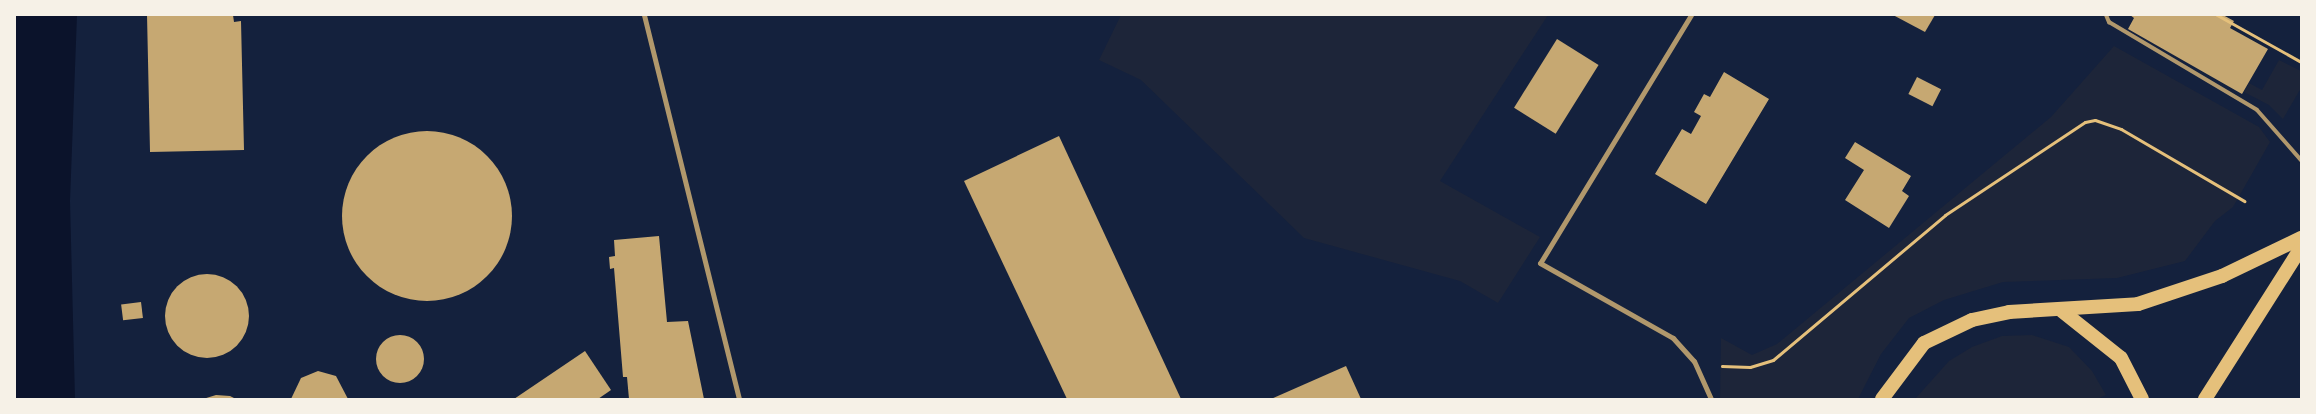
<!DOCTYPE html>
<html>
<head>
<meta charset="utf-8">
<style>
	body { margin:0 }
	#map { position:relative; width:2316px; height:414px; overflow:hidden; background:#14213d; font-family:"PT Sans",sans-serif }
	div>[style] { position:absolute }
	[style*='--x'] { left:calc(var(--x)*1px); top:calc(var(--y)*1px); width:calc(var(--w)*1px); rotate:calc(var(--a)*1deg) }
	.green>* { inset:0; background:#1d2539 }
	.water>* { inset:0; background:#0b132b }
	.building>* { inset:0; background:#c6a872; transform-origin:0 0 }
	.round { border-radius:50% }
	.path>* { height:3px; margin:-1.5px; padding:0 1.5px; transform-origin:1.5px; border-radius:1.5px; background:#e5c07b }
	.service>* { height:4px; margin:-2px; padding:0 2px; transform-origin:2px; border-radius:2px; background:#b1986c }
	.minor>* { height:5px; margin:-2.5px; padding:0 2.5px; transform-origin:2.5px; border-radius:2.5px; background:#b1986c }
	.trunk>* { height:14px; margin:-7px; padding:0 7px; transform-origin:7px; border-radius:7px; background:#e5c07b }
	span { translate:-50% -50%; white-space:nowrap; text-align:center; line-height:1.15; -webkit-text-stroke:4px #f6f1e7; paint-order:stroke }
	.frame { position:absolute; inset:0; border:16px solid #f6f1e7; pointer-events:none }
</style>
</head>
<body>
<div id="map">
	<div class="green">
		<i style="clip-path:polygon(1121px 15px,1548px 15px,1440px 181px,1540px 237px,1498px 303px,1460px 281px,1304px 238px,1141px 80px,1099px 60px)"></i>
		<i style="clip-path:polygon(2114px 46px,2259px 127px,2270px 142px,2233px 207px,2215px 221px,2185px 261px,2117px 278px,2003px 282px,1944px 300px,1909px 318px,1881px 354px,1858px 399px,1720px 399px,1721px 338px,1752px 355px,1777px 344px,2051px 117px)"></i>
		<i style="clip-path:polygon(2279px 60px,2301px 71px,2301px 88px,2283px 119px,2269px 105px,2244px 92px,2249px 83px,2262px 90px)"></i>
		<i style="clip-path:polygon(2032px 335px,2069px 347px,2092px 371px,2106px 395px,2097px 399px,1915px 399px,1949px 361px,1972px 347px,2002px 336px)"></i>
	</div>
	<div class="water">
		<i style="clip-path:polygon(15px 15px,77px 15px,70px 201px,75px 399px,15px 399px)"></i>
	</div>
	<div class="building">
		<i style="clip-path:polygon(147px 15px,233px 15px,234px 22px,241px 21px,244px 150px,150px 152px)"></i>
		<i style="clip-path:polygon(1893px 15px,1935px 15px,1925px 32px)"></i>
		<i style="clip-path:polygon(2130px 15px,2223px 15px,2234px 21px,2230px 28px,2268px 49px,2242px 94px,2128px 29px,2134px 18px)"></i>
		<i style="left:1557px;top:39px;width:49px;height:81px;rotate:32deg"></i>
		<i style="clip-path:polygon(1724px 72px,1769px 99px,1706px 204px,1655px 174px,1682px 129px,1691px 134px,1701px 116px,1694px 112px,1704px 94px,1710px 97px)"></i>
		<i style="left:1917px;top:77px;width:27px;height:19px;rotate:27deg"></i>
		<i class="round" style="left:342px;top:131px;width:170px;height:170px"></i>
		<i style="clip-path:polygon(1059px 136px,1181px 399px,1067px 399px,964px 181px)"></i>
		<i style="clip-path:polygon(1855px 142px,1911px 176px,1902px 191px,1909px 196px,1889px 228px,1845px 200px,1864px 170px,1845px 158px)"></i>
		<i style="clip-path:polygon(659px 236px,667px 322px,688px 321px,704px 399px,629px 399px,627px 377px,623px 377px,614px 268px,610px 269px,609px 257px,615px 256px,614px 240px)"></i>
		<i class="round" style="left:165px;top:274px;width:84px;height:84px"></i>
		<i style="left:141px;top:302px;width:16px;height:20px;rotate:83deg"></i>
		<i class="round" style="left:376px;top:335px;width:48px;height:48px"></i>
		<i style="clip-path:polygon(585px 351px,611px 390px,598px 399px,514px 399px)"></i>
		<i style="clip-path:polygon(1346px 366px,1361px 399px,1271px 399px)"></i>
		<i style="clip-path:polygon(318px 371px,336px 376px,348px 399px,291px 399px,301px 378px)"></i>
		<i style="clip-path:polygon(216px 395px,230px 396px,236px 399px,203px 399px)"></i>
	</div>
	<div class="path">
		<i style="--x:2217;--y:15;--w:96;--a:29.2"></i>
		<i style="--x:1722;--y:366;--w:28;--a:2"></i>
		<i style="--x:1750;--y:367;--w:24;--a:-17"></i>
		<i style="--x:1773;--y:360;--w:225;--a:-40.1"></i>
		<i style="--x:1945;--y:215;--w:168;--a:-33.6"></i>
		<i style="--x:2085;--y:122;--w:10;--a:-11"></i>
		<i style="--x:2095;--y:120;--w:28;--a:19"></i>
		<i style="--x:2121;--y:129;--w:143;--a:30.3"></i>
	</div>
	<div class="service">
		<i style="--x:2106;--y:15;--w:8;--a:67"></i>
		<i style="--x:2109;--y:22;--w:172;--a:30.7"></i>
		<i style="--x:2257;--y:110;--w:67;--a:48.7"></i>
	</div>
	<div class="minor">
		<i style="--x:644;--y:15;--w:396;--a:76.1"></i>
		<i style="--x:1691;--y:15;--w:290;--a:121.3"></i>
		<i style="--x:1540;--y:263;--w:153;--a:29.4"></i>
		<i style="--x:1673;--y:338;--w:31;--a:48"></i>
		<i style="--x:1694;--y:361;--w:42;--a:65.9"></i>
	</div>
	<div class="trunk">
		<i style="--x:2062;--y:311;--w:75;--a:38.5"></i>
		<i style="--x:2121;--y:358;--w:46;--a:62.9"></i>
		<i style="--x:1882;--y:399;--w:70;--a:-53.1"></i>
		<i style="--x:1924;--y:343;--w:53;--a:-25.6"></i>
		<i style="--x:1972;--y:320;--w:38;--a:-12"></i>
		<i style="--x:2009;--y:312;--w:129;--a:-3.5"></i>
		<i style="--x:2138;--y:304;--w:89;--a:-18.4"></i>
		<i style="--x:2222;--y:276;--w:88;--a:-25.7"></i>
		<i style="--x:2205;--y:399;--w:179;--a:-57.6"></i>
	</div>
	<div class="frame"></div>
</div>
</body>
</html>
